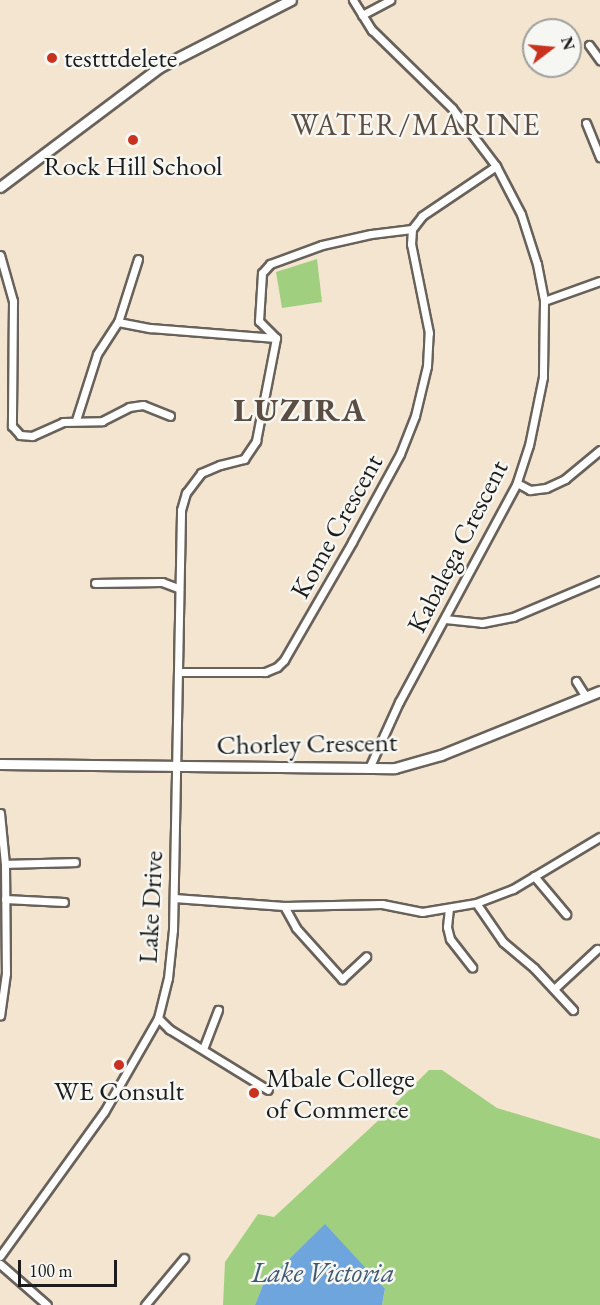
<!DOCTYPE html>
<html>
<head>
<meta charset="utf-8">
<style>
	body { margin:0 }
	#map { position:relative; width:600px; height:1305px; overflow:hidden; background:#f4e5d0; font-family:"EB Garamond",serif }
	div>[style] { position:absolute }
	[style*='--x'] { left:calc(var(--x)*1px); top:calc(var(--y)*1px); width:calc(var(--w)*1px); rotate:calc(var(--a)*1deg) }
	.green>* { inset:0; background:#a0d07f }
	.water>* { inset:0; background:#6ea5dc }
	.roads { filter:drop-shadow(2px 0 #68625b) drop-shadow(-2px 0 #68625b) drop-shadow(0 2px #68625b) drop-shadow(0 -2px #68625b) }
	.minor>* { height:7px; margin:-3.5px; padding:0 3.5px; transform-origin:3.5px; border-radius:3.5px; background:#fff }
	.major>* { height:9px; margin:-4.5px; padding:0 4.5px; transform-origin:4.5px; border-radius:4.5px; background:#fff }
	.dots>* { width:16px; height:16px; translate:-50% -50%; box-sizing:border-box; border:3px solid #f6f6f2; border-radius:50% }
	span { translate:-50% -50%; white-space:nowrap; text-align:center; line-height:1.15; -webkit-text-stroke:5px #f6f6f2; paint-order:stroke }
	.poi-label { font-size:27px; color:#1c1c1c }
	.left { translate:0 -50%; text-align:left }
	.street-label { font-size:27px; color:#1c1c1c }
	.water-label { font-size:28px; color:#415a72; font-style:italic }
	.quarter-label { font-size:30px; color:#5b4d42; letter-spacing:1.5px }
	.district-label { font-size:33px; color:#5b4d42; font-weight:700; letter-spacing:1.5px }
	.north { position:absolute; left:522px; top:18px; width:60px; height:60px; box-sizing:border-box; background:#f6f6f2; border:2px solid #9f9f9c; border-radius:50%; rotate:74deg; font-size:16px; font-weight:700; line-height:24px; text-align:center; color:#1c1c1c }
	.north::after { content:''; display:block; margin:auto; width:21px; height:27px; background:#c8321e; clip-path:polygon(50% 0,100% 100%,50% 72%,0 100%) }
	.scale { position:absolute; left:18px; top:1260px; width:99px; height:27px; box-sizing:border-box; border:3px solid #1c1c1c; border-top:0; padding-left:8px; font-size:18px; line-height:21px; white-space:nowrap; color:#1c1c1c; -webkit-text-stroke:4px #f6f6f2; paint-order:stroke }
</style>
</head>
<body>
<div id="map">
	<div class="green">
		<i style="clip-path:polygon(317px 259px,322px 302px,282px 308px,276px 272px)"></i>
		<i style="clip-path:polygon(429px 1070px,442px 1070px,497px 1108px,600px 1139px,600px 1305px,382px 1305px,385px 1289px,263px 1285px,255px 1305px,223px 1305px,225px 1262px,258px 1214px,274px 1217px,381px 1118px)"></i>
	</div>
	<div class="water">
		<i style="clip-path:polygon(325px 1224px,385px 1289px,382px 1305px,255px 1305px,263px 1285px)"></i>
	</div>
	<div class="roads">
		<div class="minor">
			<i style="--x:353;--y:0;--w:36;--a:58"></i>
			<i style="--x:372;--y:30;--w:112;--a:44.3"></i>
			<i style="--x:452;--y:108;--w:73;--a:52.8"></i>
			<i style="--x:496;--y:166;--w:54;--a:62.5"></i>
			<i style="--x:521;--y:214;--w:52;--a:72.3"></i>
			<i style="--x:537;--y:264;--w:38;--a:79"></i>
			<i style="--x:544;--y:301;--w:76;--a:90.8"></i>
			<i style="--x:543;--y:377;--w:69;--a:101.6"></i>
			<i style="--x:529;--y:445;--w:40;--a:108"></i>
			<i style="--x:517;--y:483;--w:249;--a:118.3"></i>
			<i style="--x:399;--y:702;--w:72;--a:114.4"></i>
			<i style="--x:362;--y:15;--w:32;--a:-28"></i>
			<i style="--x:589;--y:45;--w:19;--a:54"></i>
			<i style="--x:586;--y:123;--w:37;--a:68"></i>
			<i style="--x:0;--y:255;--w:48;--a:74.2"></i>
			<i style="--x:13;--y:301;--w:125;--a:90.5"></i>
			<i style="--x:12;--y:426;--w:12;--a:48"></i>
			<i style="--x:20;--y:435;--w:12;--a:5"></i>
			<i style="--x:32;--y:436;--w:34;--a:-24"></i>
			<i style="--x:63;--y:422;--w:39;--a:-1"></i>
			<i style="--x:102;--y:421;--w:30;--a:-27"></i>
			<i style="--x:129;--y:407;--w:14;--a:-8"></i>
			<i style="--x:143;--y:405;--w:29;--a:22"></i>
			<i style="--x:544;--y:301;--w:59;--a:-19.7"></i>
			<i style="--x:118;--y:322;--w:33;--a:11"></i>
			<i style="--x:150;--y:328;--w:126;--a:4.5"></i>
			<i style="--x:76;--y:420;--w:69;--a:-72.3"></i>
			<i style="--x:97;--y:354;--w:38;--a:-57"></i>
			<i style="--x:118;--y:322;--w:66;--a:-72.4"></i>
			<i style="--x:517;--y:483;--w:15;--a:28"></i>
			<i style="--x:530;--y:490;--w:16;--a:-7"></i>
			<i style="--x:546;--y:488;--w:21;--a:-25"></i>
			<i style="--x:565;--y:479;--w:45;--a:-39.6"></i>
			<i style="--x:95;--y:583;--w:67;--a:-0.9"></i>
			<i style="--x:162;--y:582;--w:17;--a:21"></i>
			<i style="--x:445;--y:619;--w:37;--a:6"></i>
			<i style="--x:482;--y:623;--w:32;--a:-11"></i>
			<i style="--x:513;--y:617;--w:95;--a:-23"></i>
			<i style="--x:179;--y:672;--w:86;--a:0"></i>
			<i style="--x:265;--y:672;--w:13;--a:-23"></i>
			<i style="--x:277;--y:667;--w:10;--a:-45"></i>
			<i style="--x:284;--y:660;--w:136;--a:-60"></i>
			<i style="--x:352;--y:542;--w:100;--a:-61.4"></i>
			<i style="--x:400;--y:454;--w:41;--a:-68.5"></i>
			<i style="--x:415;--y:416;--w:51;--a:-76.5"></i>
			<i style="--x:427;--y:366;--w:33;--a:-87"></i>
			<i style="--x:429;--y:333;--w:91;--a:-101.4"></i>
			<i style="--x:411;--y:244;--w:15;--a:-86"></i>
			<i style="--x:412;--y:229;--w:16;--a:-52"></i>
			<i style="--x:422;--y:216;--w:89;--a:-34"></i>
			<i style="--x:576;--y:681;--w:19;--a:58"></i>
			<i style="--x:0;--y:813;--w:51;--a:84.4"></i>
			<i style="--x:5;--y:864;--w:109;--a:89.5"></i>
			<i style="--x:6;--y:973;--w:43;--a:97.9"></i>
			<i style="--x:5;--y:864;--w:70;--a:-1.6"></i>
			<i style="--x:534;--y:876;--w:50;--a:49.9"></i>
			<i style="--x:174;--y:898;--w:110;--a:4.2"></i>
			<i style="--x:284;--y:906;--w:98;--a:-1.2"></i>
			<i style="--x:382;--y:904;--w:41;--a:11.3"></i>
			<i style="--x:422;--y:912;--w:55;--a:-9.5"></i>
			<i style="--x:5;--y:899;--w:59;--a:2.9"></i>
			<i style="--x:284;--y:906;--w:25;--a:61"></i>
			<i style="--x:296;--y:928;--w:69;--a:48"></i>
			<i style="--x:342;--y:979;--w:33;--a:-43"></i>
			<i style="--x:449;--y:908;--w:19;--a:96"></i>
			<i style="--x:447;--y:927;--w:12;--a:76"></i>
			<i style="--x:450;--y:939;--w:36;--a:52"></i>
			<i style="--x:554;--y:989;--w:59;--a:-42.9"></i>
			<i style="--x:573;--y:1010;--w:57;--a:-132.9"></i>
			<i style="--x:534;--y:968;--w:40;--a:-140"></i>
			<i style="--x:503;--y:942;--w:47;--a:-124.7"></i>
			<i style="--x:476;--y:903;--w:40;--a:-21"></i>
			<i style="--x:513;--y:889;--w:101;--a:-30.9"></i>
			<i style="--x:158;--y:1018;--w:16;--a:45"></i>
			<i style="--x:169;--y:1029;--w:116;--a:31.6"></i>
			<i style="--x:203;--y:1049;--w:42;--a:-69"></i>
			<i style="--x:0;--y:1256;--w:178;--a:-54.2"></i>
			<i style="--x:104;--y:1112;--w:108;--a:-60.1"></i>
			<i style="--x:158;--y:1018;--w:41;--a:-76"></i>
			<i style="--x:168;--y:978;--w:48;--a:-84.1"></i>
			<i style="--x:173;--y:930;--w:420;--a:-88.9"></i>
			<i style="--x:181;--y:510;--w:18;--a:-74"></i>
			<i style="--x:186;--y:493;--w:25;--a:-53"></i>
			<i style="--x:201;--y:473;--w:21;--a:-23"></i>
			<i style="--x:220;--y:465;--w:25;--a:-14"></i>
			<i style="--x:244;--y:459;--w:22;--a:-56"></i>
			<i style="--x:256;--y:441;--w:105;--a:-79"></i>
			<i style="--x:276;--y:338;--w:24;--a:-135"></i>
			<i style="--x:259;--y:321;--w:48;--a:-86.4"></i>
			<i style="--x:262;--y:273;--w:12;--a:-48"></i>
			<i style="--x:270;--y:264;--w:55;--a:-20.1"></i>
			<i style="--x:322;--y:245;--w:50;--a:-12.7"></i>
			<i style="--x:371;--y:234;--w:41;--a:-7"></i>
			<i style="--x:0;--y:1264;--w:62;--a:41.1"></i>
			<i style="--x:145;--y:1305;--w:61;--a:-50.3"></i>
		</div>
		<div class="major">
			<i style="--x:0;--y:187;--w:200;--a:-36.9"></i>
			<i style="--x:160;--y:67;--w:147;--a:-27.1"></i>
			<i style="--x:0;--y:764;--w:395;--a:0.6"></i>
			<i style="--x:395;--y:768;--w:48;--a:-15.8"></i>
			<i style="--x:441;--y:755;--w:171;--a:-21.9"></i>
		</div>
	</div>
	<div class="dots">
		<i style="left:52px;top:58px;background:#c8321e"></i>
		<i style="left:133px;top:140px;background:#c8321e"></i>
		<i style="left:119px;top:1065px;background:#c8321e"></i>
		<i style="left:254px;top:1093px;background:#c8321e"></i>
	</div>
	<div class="poi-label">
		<span class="left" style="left:64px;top:58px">testttdelete</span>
		<span style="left:133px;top:166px">Rock Hill School</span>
		<span class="left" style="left:266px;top:1093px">Mbale College<br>of Commerce</span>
		<span style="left:119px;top:1091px">WE Consult</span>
	</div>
	<div class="street-label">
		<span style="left:336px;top:526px;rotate:-61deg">Kome Crescent</span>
		<span style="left:457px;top:546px;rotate:-63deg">Kabalega Crescent</span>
		<span style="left:307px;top:743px;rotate:-1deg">Chorley Crescent</span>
		<span style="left:150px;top:907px;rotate:-87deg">Lake Drive</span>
	</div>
	<div class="water-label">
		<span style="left:323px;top:1272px">Lake Victoria</span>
	</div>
	<div class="quarter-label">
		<span style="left:416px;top:125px">WATER/MARINE</span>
	</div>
	<div class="district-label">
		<span style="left:300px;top:410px">LUZIRA</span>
	</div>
	<div class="north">N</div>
	<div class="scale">100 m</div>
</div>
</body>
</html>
